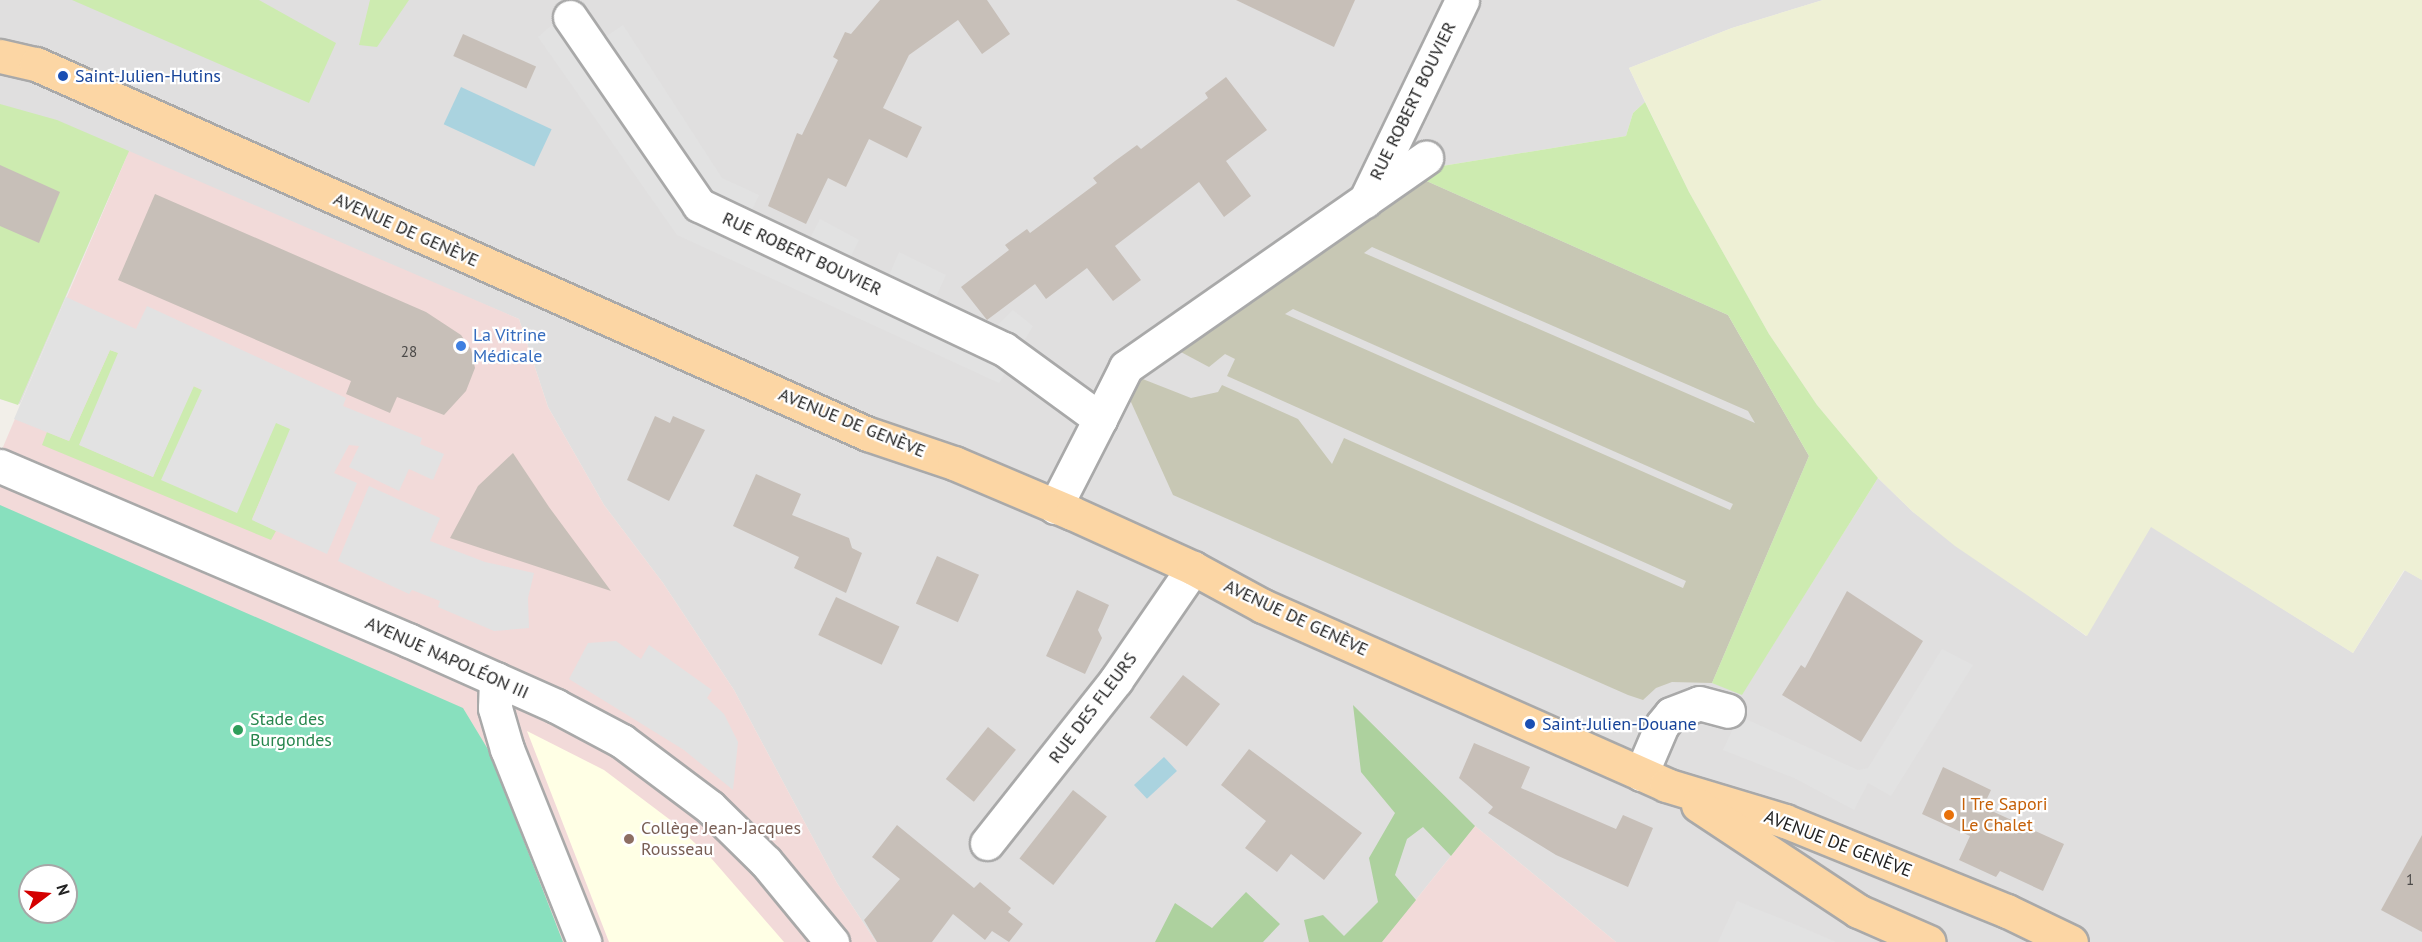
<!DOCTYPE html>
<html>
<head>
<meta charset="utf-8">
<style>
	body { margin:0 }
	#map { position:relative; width:2422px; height:942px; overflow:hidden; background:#f2efe9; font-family:"PT Sans",sans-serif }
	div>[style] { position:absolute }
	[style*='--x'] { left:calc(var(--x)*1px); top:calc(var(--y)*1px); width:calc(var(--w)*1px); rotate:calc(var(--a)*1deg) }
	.residential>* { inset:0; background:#e0dfdf }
	.commercial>* { inset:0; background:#f2dad9 }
	.education>* { inset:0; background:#ffffe5 }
	.construction>* { inset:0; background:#c7c7b4 }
	.farmland>* { inset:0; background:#eef0d5 }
	.grass>* { inset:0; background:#cdebb0 }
	.forest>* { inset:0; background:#add19e }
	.pitch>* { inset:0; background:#88e0be }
	.parking>* { inset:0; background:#e2e2e2 }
	.water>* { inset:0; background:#aad3df; transform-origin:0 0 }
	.building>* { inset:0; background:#c7bfb8; transform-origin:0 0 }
	.roads { filter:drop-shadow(2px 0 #a9a9a9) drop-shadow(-2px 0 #a9a9a9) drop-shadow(0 2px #a9a9a9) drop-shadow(0 -2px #a9a9a9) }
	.minor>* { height:33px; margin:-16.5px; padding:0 16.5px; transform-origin:16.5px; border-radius:16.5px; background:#fff }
	.major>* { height:33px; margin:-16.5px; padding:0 16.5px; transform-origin:16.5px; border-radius:16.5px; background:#fcd6a4 }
	.dots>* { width:16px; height:16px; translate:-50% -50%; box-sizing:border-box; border:3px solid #fff; border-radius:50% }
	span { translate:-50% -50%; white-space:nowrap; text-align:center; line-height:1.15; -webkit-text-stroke:4.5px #fff; paint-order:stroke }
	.number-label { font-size:15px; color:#4b4948 }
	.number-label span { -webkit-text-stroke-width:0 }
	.transit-label { font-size:18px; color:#164399 }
	.left { translate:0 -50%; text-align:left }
	.street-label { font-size:18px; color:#222 }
	.shop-label { font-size:18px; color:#366cbe }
	.leisure-label { font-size:18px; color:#27864d }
	.food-label { font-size:18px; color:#c56008 }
	.education-label { font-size:18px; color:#785e54 }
	.north { position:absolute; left:18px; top:864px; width:60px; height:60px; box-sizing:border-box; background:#fff; border:2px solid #a7a7a7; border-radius:50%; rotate:74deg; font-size:16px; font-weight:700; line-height:24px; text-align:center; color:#222 }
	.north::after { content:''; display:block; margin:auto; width:21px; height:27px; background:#d40000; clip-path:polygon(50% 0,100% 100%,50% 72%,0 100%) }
</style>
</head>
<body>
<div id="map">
	<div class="residential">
		<i style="clip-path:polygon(0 0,1823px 0,1732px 28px,1629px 68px,1645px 102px,1633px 113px,1626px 136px,1442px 166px,1728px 315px,1809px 456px,1742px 694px,1878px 478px,1913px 512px,2086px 636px,2151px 526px,2353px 653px,2405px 570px,2422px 580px,2422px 942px,1616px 942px,1475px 826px,1382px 942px,876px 942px,837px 883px,734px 690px,663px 583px,604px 505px,548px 407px,519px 319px,127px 155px,20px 404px,0 399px)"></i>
	</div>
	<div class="commercial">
		<i style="clip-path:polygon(evenodd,129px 151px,519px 319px,548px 407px,604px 505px,663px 583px,734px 690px,837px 883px,876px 942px,0 942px,0 454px,129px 151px,30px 876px,66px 876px,66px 912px,30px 912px,30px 876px)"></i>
		<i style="clip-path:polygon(1475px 826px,1616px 942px,1382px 942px)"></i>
	</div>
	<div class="education">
		<i style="clip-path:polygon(527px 731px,604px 770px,669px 819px,711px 858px,784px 942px,609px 942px)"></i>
	</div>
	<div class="construction">
		<i style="clip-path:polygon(evenodd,1422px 179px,1728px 315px,1809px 456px,1712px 683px,1672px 682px,1656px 688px,1643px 700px,1628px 695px,1173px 495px,1126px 391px,1135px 376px,1191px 398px,1218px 392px,1222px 385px,1298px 419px,1332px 464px,1344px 438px,1683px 588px,1686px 581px,1227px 376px,1235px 359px,1225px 354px,1209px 367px,1179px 351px,1422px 179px,1372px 247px,1748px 411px,1755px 423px,1364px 253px,1372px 247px,1422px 179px,1293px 309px,1733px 504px,1730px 510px,1285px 314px,1293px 309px)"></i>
	</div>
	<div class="farmland">
		<i style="clip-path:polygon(1823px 0,2422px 0,2422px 580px,2404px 570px,2353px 653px,2151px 527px,2087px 636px,1955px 546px,1913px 512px,1878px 478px,1817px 405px,1769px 334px,1689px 192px,1629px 68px,1732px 28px)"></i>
	</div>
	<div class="grass">
		<i style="clip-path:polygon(72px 0,259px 0,336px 43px,309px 103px)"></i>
		<i style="clip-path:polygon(370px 0,409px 0,377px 47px,359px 45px)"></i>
		<i style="clip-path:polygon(1645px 102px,1689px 192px,1769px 334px,1817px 405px,1878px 478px,1742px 695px,1712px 683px,1809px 456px,1728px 315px,1422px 179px,1442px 166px,1626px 136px,1633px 113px)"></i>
		<i style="clip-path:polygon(0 104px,57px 120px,129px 151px,18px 405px,0 399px)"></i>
		<i style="clip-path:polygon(110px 350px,119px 353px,80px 445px,153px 477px,193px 386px,291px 429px,252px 519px,276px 531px,271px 540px,42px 445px,47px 432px,69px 441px)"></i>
	</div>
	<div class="forest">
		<i style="clip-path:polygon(1353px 705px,1475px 826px,1451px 856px,1423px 827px,1407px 839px,1395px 875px,1416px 900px,1382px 942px,1309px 942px,1304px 920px,1323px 915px,1344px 936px,1378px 902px,1369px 858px,1395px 813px,1361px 772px)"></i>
		<i style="clip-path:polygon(1246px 892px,1280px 924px,1263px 942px,1155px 942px,1175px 903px,1212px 928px)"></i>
	</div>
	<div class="pitch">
		<i style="clip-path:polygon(evenodd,0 505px,463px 708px,489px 751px,563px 942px,0 942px,0 505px,30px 876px,66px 876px,66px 912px,30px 912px,30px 876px)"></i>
	</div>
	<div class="parking">
		<i style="clip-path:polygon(577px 3px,602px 39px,623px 25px,722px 178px,759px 195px,750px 214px,808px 242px,820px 219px,859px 240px,849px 260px,888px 278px,899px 252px,946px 275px,935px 299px,994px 329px,1013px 310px,1033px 326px,999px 383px,677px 235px,538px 37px)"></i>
		<i style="clip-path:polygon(66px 297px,136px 329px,147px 306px,346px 398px,343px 406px,422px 438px,420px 444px,444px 454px,433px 480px,409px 469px,399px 491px,349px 467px,359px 446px,349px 445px,334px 473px,357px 483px,327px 554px,252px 520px,290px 429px,276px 423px,237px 513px,161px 480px,202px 390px,194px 386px,153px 477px,79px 445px,118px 353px,110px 350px,69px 441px,14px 419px)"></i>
		<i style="clip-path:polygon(369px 486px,440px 518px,430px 541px,485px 562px,534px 573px,528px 598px,529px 628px,494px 631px,438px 607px,440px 601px,412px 590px,409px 594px,338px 561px)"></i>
		<i style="clip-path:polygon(616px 641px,641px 659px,649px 645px,712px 690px,707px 698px,724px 714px,738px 742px,733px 790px,684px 750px,569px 679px,588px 643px)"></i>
		<i style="clip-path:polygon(1942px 649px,1973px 665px,1891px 796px,1868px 783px,1854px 810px,1794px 778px,1723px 750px,1739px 716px,1858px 770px,1868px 768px)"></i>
		<i style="clip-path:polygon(1737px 901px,1794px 924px,1836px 942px,1718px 942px)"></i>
	</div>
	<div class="water">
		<i style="left:461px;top:87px;width:100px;height:41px;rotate:25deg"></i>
		<i style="left:1164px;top:757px;width:19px;height:41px;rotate:47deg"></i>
	</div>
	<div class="building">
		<i style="clip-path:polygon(880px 0,987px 0,1010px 34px,982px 54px,958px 20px,909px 55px,883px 108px,922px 127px,907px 158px,869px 139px,846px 187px,828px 178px,806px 224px,768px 206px,797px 133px,802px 135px,838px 60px,833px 57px,845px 32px,851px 34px)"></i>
		<i style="clip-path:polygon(1236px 0,1355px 0,1334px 47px)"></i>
		<i style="left:463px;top:34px;width:80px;height:24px;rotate:24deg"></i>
		<i style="clip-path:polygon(1226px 77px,1267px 130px,1226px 161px,1251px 196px,1224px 217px,1199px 182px,1115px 246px,1141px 280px,1113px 301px,1087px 268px,1046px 299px,1035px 284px,987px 320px,961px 287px,1009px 250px,1005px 245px,1027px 229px,1030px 233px,1097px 183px,1093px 178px,1115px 161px,1137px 145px,1141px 149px,1208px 98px,1205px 93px)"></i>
		<i style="clip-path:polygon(0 165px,60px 192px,39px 243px,0 226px)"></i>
		<i style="clip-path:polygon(155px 194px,426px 312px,461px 335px,471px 349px,475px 368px,466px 391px,444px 415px,397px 397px,390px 413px,346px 394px,351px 381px,118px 280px)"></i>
		<i style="clip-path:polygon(655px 416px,670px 423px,673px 416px,705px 430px,669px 501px,627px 480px)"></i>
		<i style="clip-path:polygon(513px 453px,549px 507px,611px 591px,450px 538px,478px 486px)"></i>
		<i style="clip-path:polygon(756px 474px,801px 494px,792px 515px,849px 538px,852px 548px,862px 553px,846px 593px,794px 568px,799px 557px,733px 526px)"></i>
		<i style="left:937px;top:556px;width:46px;height:52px;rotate:24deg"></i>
		<i style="clip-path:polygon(1077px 590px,1109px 605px,1098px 630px,1102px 638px,1085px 674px,1046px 656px)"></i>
		<i style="clip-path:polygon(1847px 591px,1923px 641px,1861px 742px,1782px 695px,1801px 665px,1805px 668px)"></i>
		<i style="left:836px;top:597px;width:70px;height:42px;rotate:25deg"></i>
		<i style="left:1183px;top:675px;width:47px;height:54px;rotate:38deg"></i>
		<i style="left:988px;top:727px;width:36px;height:67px;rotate:39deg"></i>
		<i style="clip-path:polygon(1474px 743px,1530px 767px,1521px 788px,1616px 829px,1623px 815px,1653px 828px,1628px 887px,1556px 855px,1488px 813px,1493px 807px,1459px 778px)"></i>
		<i style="clip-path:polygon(1249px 749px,1362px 833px,1324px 880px,1291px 854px,1277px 872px,1245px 848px,1266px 821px,1221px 785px)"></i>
		<i style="clip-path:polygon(1943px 767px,1991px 790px,1983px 807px,2064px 844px,2043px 891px,2000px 871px,1996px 877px,1959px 860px,1970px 836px,1922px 814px)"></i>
		<i style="left:1073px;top:790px;width:43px;height:87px;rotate:38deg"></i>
		<i style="clip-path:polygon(897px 825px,974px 888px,980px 882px,1011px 908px,1008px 912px,1023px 924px,1009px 942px,992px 931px,985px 940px,953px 914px,932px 942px,877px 942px,864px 920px,900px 879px,872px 857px)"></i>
		<i style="clip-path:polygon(2422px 835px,2422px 932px,2381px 910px)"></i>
	</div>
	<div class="roads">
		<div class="minor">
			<i style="--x:570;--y:17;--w:228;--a:55.5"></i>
			<i style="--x:699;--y:205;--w:337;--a:25.3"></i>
			<i style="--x:1004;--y:349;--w:119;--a:36.1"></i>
			<i style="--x:1100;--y:419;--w:99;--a:117.1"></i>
			<i style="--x:1365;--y:201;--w:223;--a:-64.2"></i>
			<i style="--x:1100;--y:419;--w:58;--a:-63.4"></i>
			<i style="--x:1126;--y:367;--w:366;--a:-34.9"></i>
			<i style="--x:0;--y:466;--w:444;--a:23.1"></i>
			<i style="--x:408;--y:640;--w:162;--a:24"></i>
			<i style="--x:556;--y:706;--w:75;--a:27.9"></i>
			<i style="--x:622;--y:741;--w:110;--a:36.9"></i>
			<i style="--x:710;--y:807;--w:78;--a:44.5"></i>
			<i style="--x:766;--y:862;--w:104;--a:50.5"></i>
			<i style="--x:496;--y:679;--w:29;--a:92"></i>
			<i style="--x:495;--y:708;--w:43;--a:73.7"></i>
			<i style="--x:507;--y:749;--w:208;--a:68.2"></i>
			<i style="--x:1641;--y:774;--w:53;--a:-66.8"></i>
			<i style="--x:1662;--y:725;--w:14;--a:-51"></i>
			<i style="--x:1671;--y:714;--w:30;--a:-21"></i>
			<i style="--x:1699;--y:703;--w:30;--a:15"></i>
			<i style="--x:987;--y:843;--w:208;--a:-51.6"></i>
			<i style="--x:1116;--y:680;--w:136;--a:-55.5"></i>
		</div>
		<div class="major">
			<i style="--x:0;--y:56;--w:37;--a:13"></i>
			<i style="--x:36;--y:64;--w:911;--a:23.98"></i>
			<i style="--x:868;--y:434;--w:91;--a:18.6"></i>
			<i style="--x:954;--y:463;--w:128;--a:23"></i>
			<i style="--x:1072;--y:513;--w:133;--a:24.4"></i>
			<i style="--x:1193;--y:568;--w:80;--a:28.5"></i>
			<i style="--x:1263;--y:606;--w:441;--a:23.9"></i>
			<i style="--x:1666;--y:785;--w:124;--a:16.8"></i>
			<i style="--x:1785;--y:821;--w:240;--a:22.1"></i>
			<i style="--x:2007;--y:911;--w:71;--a:25.8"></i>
			<i style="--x:1698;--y:805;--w:192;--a:33.5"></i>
			<i style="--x:1858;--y:911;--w:77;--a:23.6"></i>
		</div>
	</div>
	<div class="dots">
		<i style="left:63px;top:76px;background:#1a4fb4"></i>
		<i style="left:461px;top:346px;background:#3f7fe0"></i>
		<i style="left:1530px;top:724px;background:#1a4fb4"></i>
		<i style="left:238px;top:730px;background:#2e9e5b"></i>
		<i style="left:1949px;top:815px;background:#e8710a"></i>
		<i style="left:629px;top:839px;background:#8d6e63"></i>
	</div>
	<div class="number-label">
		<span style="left:409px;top:352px">28</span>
		<span style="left:2410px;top:880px">1</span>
	</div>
	<div class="transit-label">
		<span class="left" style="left:75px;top:76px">Saint-Julien-Hutins</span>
		<span class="left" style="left:1542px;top:724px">Saint-Julien-Douane</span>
	</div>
	<div class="street-label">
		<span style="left:1413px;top:101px;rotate:-64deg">RUE ROBERT BOUVIER</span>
		<span style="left:406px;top:230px;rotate:24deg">AVENUE DE GENÈVE</span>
		<span style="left:802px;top:254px;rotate:25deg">RUE ROBERT BOUVIER</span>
		<span style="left:852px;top:423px;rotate:22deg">AVENUE DE GENÈVE</span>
		<span style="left:1296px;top:618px;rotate:25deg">AVENUE DE GENÈVE</span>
		<span style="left:447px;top:658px;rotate:24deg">AVENUE NAPOLÉON III</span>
		<span style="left:1093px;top:708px;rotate:-53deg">RUE DES FLEURS</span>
		<span style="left:1838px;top:844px;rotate:21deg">AVENUE DE GENÈVE</span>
	</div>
	<div class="shop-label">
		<span class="left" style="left:473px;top:346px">La Vitrine<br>Médicale</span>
	</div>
	<div class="leisure-label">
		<span class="left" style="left:250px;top:730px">Stade des<br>Burgondes</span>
	</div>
	<div class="food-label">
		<span class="left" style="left:1961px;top:815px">I Tre Sapori<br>Le Chalet</span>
	</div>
	<div class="education-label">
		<span class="left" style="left:641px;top:839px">Collège Jean-Jacques<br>Rousseau</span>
	</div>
	<div class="north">N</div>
</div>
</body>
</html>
